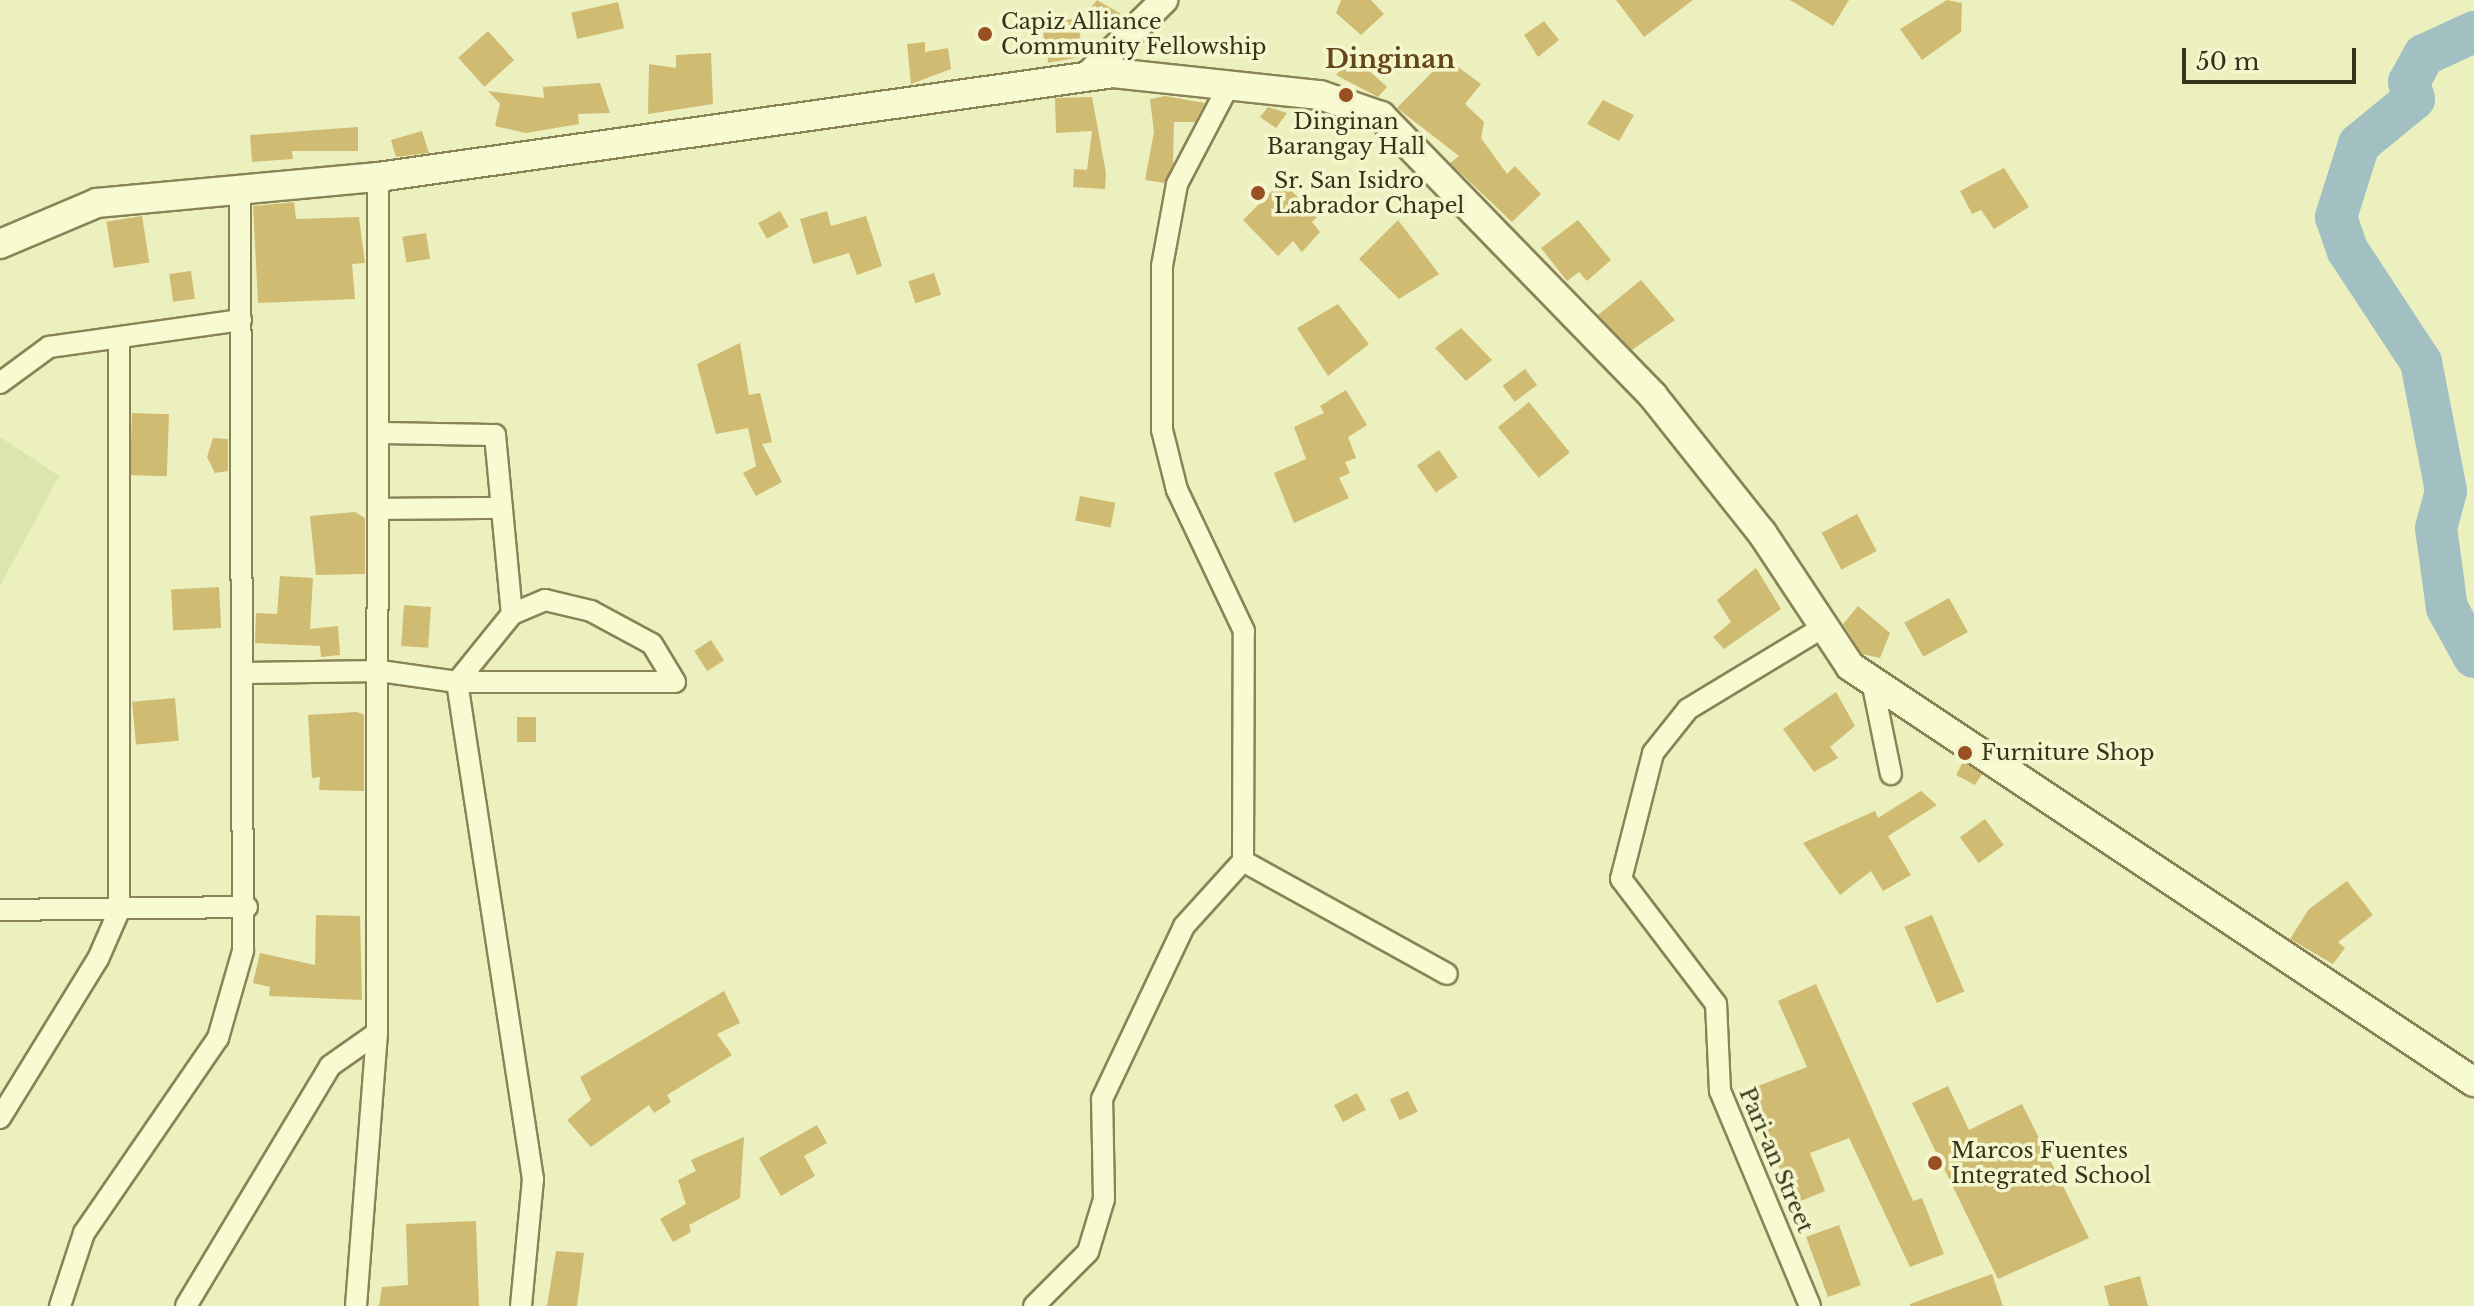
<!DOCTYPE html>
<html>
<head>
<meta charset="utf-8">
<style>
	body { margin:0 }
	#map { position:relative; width:2474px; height:1306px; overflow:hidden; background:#ecf0be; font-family:"Libre Baskerville",serif }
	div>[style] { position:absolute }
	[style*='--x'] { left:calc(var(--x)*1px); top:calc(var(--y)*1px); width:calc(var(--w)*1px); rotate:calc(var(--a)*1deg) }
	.farmland>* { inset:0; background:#dae6ab }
	.river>* { height:42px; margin:-21px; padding:0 21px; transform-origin:21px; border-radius:21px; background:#a2bfc1 }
	.building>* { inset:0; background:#d0bb72; transform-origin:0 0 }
	.roads { filter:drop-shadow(2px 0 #898356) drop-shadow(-2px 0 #898356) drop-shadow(0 2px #898356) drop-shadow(0 -2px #898356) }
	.minor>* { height:20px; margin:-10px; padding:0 10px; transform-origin:10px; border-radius:10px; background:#f8fad2 }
	.tertiary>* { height:26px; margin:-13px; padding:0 13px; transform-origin:13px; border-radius:13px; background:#f8fad2 }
	.secondary>* { height:28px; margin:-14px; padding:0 14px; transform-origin:14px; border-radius:14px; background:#f8fad2 }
	.dots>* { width:22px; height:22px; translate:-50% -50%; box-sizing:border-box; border:4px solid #f4f7ce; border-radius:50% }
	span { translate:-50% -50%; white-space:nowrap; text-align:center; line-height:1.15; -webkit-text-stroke:7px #f4f7ce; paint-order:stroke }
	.poi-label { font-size:22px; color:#37331b }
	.left { translate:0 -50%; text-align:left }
	.street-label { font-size:22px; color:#37331b }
	.quarter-label { font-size:26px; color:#664519; font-weight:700 }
	.scale { position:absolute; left:2182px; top:48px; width:174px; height:36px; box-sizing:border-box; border:4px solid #37331b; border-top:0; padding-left:10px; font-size:24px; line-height:28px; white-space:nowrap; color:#37331b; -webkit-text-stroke:6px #f4f7ce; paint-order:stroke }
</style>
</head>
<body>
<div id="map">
	<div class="farmland">
		<i style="clip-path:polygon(0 437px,59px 476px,0 586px)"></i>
	</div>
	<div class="river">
		<i style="--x:2474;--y:32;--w:55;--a:155.3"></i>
		<i style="--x:2424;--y:55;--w:31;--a:119"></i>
		<i style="--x:2409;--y:82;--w:18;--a:74"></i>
		<i style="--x:2414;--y:99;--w:71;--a:140.7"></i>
		<i style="--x:2359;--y:144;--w:77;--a:107.5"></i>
		<i style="--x:2336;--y:217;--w:36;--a:71"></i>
		<i style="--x:2348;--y:251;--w:133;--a:56.7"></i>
		<i style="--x:2421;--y:362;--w:131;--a:79"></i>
		<i style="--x:2446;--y:491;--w:38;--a:105"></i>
		<i style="--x:2436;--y:528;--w:81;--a:82.2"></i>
		<i style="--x:2447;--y:608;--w:56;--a:61.1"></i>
	</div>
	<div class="building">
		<i style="clip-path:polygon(1097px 0,1121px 14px,1108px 28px,1089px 10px)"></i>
		<i style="clip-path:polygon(1341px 0,1371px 0,1384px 14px,1361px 35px,1336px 13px)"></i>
		<i style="clip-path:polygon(1616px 0,1693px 0,1644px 37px)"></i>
		<i style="clip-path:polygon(1790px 0,1849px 0,1833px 26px)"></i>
		<i style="clip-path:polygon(1947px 0,1962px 3px,1961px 32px,1922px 60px,1900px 29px)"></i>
		<i style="left:618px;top:2px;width:27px;height:48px;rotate:77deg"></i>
		<i style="left:1077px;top:18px;width:39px;height:36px;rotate:80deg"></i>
		<i style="clip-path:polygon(1544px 21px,1559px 40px,1538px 57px,1524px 35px)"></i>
		<i style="left:488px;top:31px;width:39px;height:40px;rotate:48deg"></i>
		<i style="clip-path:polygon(925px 42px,925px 52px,948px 48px,951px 69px,911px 84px,907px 44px)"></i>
		<i style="clip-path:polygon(711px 53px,713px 104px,648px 114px,649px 64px,676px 68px,676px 55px)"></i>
		<i style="clip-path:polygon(1353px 56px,1387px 87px,1378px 97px,1336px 75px)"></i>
		<i style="clip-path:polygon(1446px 58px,1481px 84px,1465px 104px,1484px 122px,1481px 138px,1507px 174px,1515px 166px,1541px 194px,1512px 222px,1450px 163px,1459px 156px,1397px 108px)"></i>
		<i style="clip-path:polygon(600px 83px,610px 113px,578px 114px,579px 124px,526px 133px,495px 126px,500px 104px,488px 91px,544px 98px,543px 87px)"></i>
		<i style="clip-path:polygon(1165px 96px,1205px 103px,1195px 122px,1174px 122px,1173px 164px,1164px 183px,1145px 180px,1154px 132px,1150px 99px)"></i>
		<i style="clip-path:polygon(1092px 97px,1106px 173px,1105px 189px,1073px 187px,1074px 169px,1087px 170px,1092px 131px,1056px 133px,1055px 98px)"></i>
		<i style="clip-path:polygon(1603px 100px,1634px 115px,1619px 141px,1587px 124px)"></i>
		<i style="clip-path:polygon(1268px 107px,1287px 113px,1276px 128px,1260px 117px)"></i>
		<i style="clip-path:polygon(358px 127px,358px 151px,292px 151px,293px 159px,252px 162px,250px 135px)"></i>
		<i style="clip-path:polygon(422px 131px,429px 153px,396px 157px,391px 140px)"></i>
		<i style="clip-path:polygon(2004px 168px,2029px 207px,1994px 229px,1981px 210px,1972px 214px,1960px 191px)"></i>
		<i style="clip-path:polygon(1282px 181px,1317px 217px,1312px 222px,1320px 232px,1302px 252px,1293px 241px,1278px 256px,1243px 220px)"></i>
		<i style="clip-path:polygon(294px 202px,296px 219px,359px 217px,365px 263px,352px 264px,355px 299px,258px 303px,253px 206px)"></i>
		<i style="left:780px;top:211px;width:18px;height:25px;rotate:61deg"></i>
		<i style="clip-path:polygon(827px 211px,831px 226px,866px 216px,882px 266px,857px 275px,849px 253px,813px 264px,800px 219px)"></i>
		<i style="left:142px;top:216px;width:47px;height:36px;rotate:81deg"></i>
		<i style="clip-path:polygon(1398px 220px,1439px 274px,1399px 299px,1359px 259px)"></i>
		<i style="clip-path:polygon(1578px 220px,1611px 260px,1587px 281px,1579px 272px,1567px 281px,1541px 248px)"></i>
		<i style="left:426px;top:233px;width:26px;height:24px;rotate:81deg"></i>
		<i style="left:191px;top:271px;width:28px;height:22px;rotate:82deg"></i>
		<i style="left:934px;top:273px;width:23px;height:27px;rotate:72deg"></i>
		<i style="clip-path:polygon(1641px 280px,1675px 320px,1632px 350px,1598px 315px)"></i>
		<i style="clip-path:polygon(1338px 304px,1369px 344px,1328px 376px,1297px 328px)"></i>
		<i style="clip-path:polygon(1461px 328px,1492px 360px,1466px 381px,1435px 348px)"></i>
		<i style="clip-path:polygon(740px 343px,749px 395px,760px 393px,772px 442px,762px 444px,782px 482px,756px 496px,743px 473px,756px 466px,748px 428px,716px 434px,697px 364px)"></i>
		<i style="left:1525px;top:369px;width:20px;height:28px;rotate:53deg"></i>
		<i style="clip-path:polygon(1346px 390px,1367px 425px,1348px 437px,1356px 458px,1345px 462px,1350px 473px,1339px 478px,1349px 498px,1294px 523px,1274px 473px,1306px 459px,1294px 427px,1324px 413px,1320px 406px)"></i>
		<i style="left:1529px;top:402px;width:65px;height:40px;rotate:51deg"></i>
		<i style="left:132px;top:413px;width:37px;height:62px;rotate:2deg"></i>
		<i style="clip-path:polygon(213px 438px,228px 439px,228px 471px,215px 473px,207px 457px)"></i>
		<i style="left:1439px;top:450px;width:33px;height:27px;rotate:55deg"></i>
		<i style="left:1080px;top:496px;width:36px;height:25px;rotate:11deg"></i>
		<i style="clip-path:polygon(355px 512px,365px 518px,365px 574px,316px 575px,310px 516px)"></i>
		<i style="left:1857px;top:514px;width:42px;height:40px;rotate:62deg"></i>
		<i style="clip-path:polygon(1756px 568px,1781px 609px,1724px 649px,1713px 637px,1731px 622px,1717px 600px)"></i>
		<i style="clip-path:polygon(280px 576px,313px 578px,310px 629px,338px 626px,340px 655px,321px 657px,320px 646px,255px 643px,256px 613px,277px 614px)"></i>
		<i style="left:219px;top:587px;width:41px;height:48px;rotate:87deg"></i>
		<i style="left:1949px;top:598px;width:39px;height:51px;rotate:61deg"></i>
		<i style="left:404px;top:605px;width:27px;height:41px;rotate:4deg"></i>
		<i style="clip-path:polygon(1858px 606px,1890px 633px,1880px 658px,1862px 654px,1843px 624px)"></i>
		<i style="left:711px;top:640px;width:24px;height:20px;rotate:57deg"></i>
		<i style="clip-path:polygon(1836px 692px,1855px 726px,1830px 747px,1838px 758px,1814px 772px,1783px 729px)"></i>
		<i style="left:175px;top:698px;width:43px;height:43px;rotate:85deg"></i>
		<i style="clip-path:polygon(357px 712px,364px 715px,364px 791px,319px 790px,320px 777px,312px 778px,308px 715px)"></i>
		<i style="left:536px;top:717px;width:25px;height:19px;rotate:90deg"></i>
		<i style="clip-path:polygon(1963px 762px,1982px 774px,1975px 785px,1956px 775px)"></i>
		<i style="clip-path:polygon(1921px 791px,1937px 805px,1888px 836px,1911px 875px,1883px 891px,1871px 871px,1840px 895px,1803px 843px,1875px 811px,1878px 818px)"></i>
		<i style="left:1985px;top:819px;width:32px;height:31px;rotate:54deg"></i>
		<i style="clip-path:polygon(2347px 881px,2373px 915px,2338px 942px,2345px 948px,2333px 964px,2290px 939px,2309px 909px)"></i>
		<i style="clip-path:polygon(316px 915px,360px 916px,362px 1000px,269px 996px,270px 987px,253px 983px,260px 953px,315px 965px)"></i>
		<i style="left:1932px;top:915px;width:83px;height:30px;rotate:67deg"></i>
		<i style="clip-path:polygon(1816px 984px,1913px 1201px,1922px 1198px,1944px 1254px,1910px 1267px,1849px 1138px,1810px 1153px,1825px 1191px,1791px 1205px,1753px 1088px,1807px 1067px,1778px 1001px)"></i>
		<i style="clip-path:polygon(724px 991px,740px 1023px,717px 1034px,732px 1055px,667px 1095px,671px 1102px,654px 1113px,649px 1105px,591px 1147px,567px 1120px,591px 1100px,580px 1077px)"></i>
		<i style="clip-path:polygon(1948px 1086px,1969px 1130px,2022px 1104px,2089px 1238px,1998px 1279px,1912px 1103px)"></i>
		<i style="left:1408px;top:1091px;width:23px;height:20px;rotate:65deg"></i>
		<i style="left:1357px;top:1093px;width:19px;height:26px;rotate:62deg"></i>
		<i style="clip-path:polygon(817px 1125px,827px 1143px,804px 1156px,815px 1176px,781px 1196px,759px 1158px)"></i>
		<i style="clip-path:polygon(744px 1137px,740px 1198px,689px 1225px,691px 1232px,673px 1242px,660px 1219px,686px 1204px,678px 1180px,696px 1171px,691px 1160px)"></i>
		<i style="clip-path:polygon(476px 1221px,479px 1306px,379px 1306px,382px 1287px,408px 1285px,406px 1224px)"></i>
		<i style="left:1839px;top:1225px;width:64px;height:35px;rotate:70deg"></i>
		<i style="clip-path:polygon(556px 1251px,584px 1253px,577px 1306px,547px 1306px)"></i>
		<i style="clip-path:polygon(1992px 1274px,2003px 1306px,1910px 1306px,1910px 1304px)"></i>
		<i style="clip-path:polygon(2140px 1276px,2148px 1306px,2109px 1306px,2104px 1286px)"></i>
	</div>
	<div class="roads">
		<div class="minor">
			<i style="--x:0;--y:383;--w:61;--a:-36.3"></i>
			<i style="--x:49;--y:347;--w:194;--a:-8"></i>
			<i style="--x:379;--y:433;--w:116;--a:1"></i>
			<i style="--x:495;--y:435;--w:180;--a:84.6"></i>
			<i style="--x:380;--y:509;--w:122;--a:-0.5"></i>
			<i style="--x:545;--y:600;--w:47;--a:13.4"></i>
			<i style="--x:591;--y:611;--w:69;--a:28.4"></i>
			<i style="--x:652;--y:644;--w:44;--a:58.8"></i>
			<i style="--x:675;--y:682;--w:218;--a:180"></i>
			<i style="--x:457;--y:682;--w:87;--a:-51"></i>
			<i style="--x:512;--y:614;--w:36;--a:-23"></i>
			<i style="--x:246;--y:673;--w:134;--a:-0.9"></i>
			<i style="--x:380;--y:671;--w:78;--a:8.1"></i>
			<i style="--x:457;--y:682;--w:503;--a:81.31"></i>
			<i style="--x:533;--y:1179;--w:128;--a:95.4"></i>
			<i style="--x:1872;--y:681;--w:95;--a:78.5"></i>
			<i style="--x:1243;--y:861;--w:233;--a:29"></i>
			<i style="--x:0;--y:910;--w:247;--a:-0.7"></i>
			<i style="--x:0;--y:1118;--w:187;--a:-58.4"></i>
			<i style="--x:98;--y:959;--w:52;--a:-66.4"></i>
			<i style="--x:119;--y:911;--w:572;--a:-90"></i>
			<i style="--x:60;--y:1306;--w:77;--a:-71.8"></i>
			<i style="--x:84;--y:1233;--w:237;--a:-55.5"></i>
			<i style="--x:218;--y:1038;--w:91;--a:-74"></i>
			<i style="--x:243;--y:951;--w:762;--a:-90.23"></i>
			<i style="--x:186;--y:1306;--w:280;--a:-59"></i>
			<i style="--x:330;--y:1066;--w:57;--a:-35.1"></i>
			<i style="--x:356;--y:1306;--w:274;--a:-85.6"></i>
			<i style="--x:377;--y:1033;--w:856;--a:-89.93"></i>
			<i style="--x:1034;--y:1306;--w:76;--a:-45"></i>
			<i style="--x:1088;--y:1252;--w:55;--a:-73.2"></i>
			<i style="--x:1104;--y:1199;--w:100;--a:-91.1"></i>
			<i style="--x:1102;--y:1099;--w:191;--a:-64.6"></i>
			<i style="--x:1184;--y:926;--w:88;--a:-47.8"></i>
			<i style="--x:1243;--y:861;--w:230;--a:-89.8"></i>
			<i style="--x:1244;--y:631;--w:156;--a:-115.4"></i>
			<i style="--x:1177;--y:490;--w:62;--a:-104"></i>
			<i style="--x:1162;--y:430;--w:164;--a:-90"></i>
			<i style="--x:1162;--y:266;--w:83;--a:-79.6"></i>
			<i style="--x:1177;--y:184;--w:114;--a:-62.3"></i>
			<i style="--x:1810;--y:1306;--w:233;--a:-112.7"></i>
			<i style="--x:1720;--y:1091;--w:87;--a:-92.6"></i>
			<i style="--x:1716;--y:1004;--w:157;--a:-127.2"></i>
			<i style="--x:1621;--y:879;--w:130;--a:-75.7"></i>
			<i style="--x:1653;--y:753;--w:56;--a:-51.5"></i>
			<i style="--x:1688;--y:709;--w:160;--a:-31.2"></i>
		</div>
		<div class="tertiary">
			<i style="--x:1086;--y:77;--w:110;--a:-44.6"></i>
		</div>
		<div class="secondary">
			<i style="--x:0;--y:244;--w:105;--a:-22.9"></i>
			<i style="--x:97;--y:203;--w:282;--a:-5.3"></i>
			<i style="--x:378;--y:177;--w:742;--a:-8.05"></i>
			<i style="--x:1113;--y:73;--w:208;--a:6.1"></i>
			<i style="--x:1320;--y:95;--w:65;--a:19"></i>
			<i style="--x:1381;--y:116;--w:390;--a:45.8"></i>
			<i style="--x:1653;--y:396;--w:175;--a:51.5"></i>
			<i style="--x:1762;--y:533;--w:159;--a:56.5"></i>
			<i style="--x:1850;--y:666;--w:750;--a:33.69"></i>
		</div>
	</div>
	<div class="dots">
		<i style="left:985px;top:34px;background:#9a4e24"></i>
		<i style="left:1346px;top:95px;background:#9a4e24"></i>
		<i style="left:1258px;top:193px;background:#9a4e24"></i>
		<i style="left:1965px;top:753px;background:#9a4e24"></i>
		<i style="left:1935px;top:1163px;background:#9a4e24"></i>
	</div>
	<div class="poi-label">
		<span class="left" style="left:1001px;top:34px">Capiz Alliance<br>Community Fellowship</span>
		<span style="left:1346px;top:134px">Dinginan<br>Barangay Hall</span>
		<span class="left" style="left:1274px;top:193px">Sr. San Isidro<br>Labrador Chapel</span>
		<span class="left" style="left:1981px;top:753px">Furniture Shop</span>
		<span class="left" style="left:1951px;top:1163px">Marcos Fuentes<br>Integrated School</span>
	</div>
	<div class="street-label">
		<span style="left:1776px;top:1160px;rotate:67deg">Pari-an Street</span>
	</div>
	<div class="quarter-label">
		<span style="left:1390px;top:60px">Dinginan</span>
	</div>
	<div class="scale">50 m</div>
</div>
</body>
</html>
